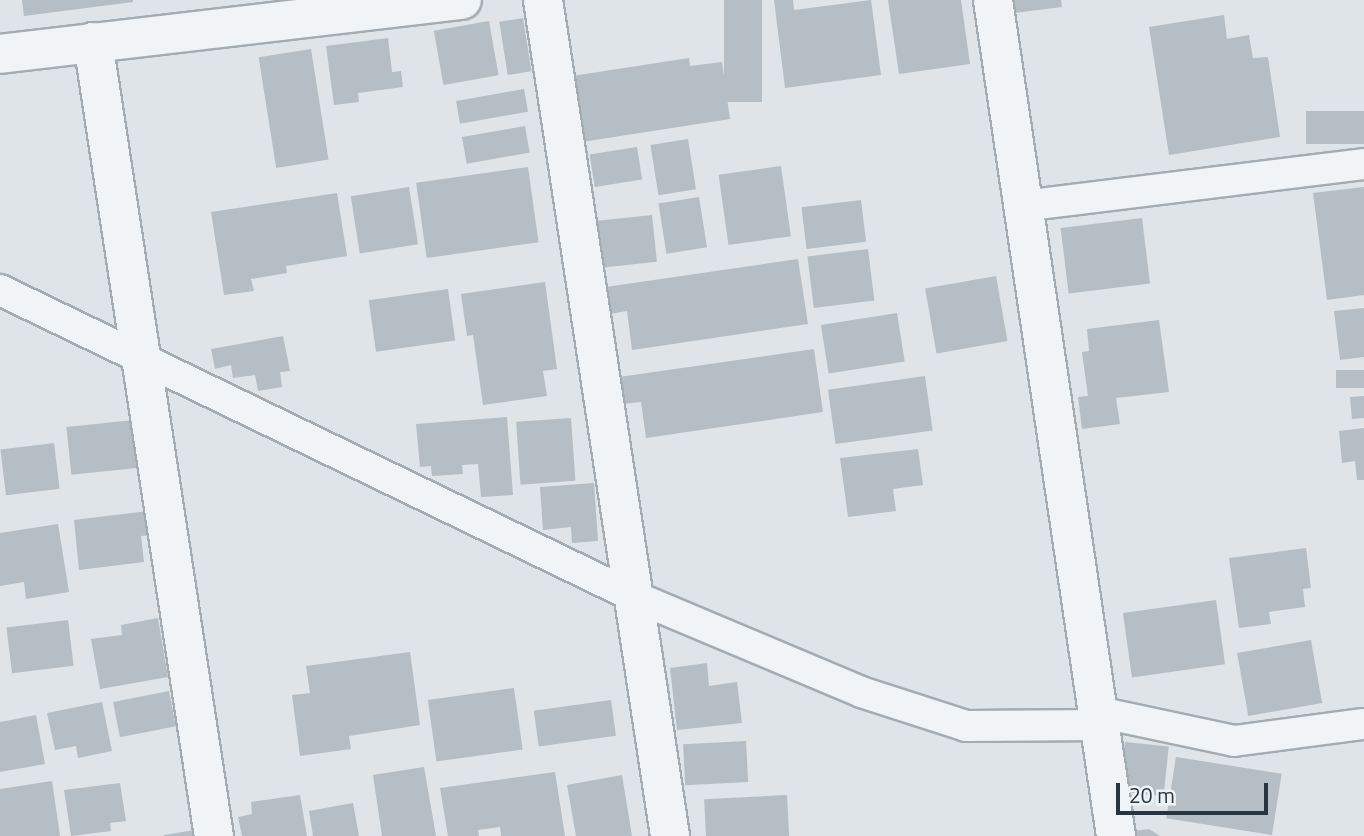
<!DOCTYPE html>
<html>
<head>
<meta charset="utf-8">
<style>
	body { margin:0 }
	#map { position:relative; width:1364px; height:836px; overflow:hidden; background:#dee4e8; font-family:"Titillium Web",sans-serif }
	div>[style] { position:absolute }
	[style*='--x'] { left:calc(var(--x)*1px); top:calc(var(--y)*1px); width:calc(var(--w)*1px); rotate:calc(var(--a)*1deg) }
	.building>* { inset:0; background:#b6bec5; transform-origin:0 0 }
	.roads { filter:drop-shadow(2px 0 #a3acb2) drop-shadow(-2px 0 #a3acb2) drop-shadow(0 2px #a3acb2) drop-shadow(0 -2px #a3acb2) }
	.lane>* { height:30px; margin:-15px; padding:0 15px; transform-origin:15px; border-radius:15px; background:#f1f4f7 }
	.street>* { height:38px; margin:-19px; padding:0 19px; transform-origin:19px; border-radius:19px; background:#f1f4f7 }
	span { translate:-50% -50%; white-space:nowrap; text-align:center; line-height:1.15; -webkit-text-stroke:7px #eef3f6; paint-order:stroke }
	.scale { position:absolute; left:1116px; top:783px; width:152px; height:32px; box-sizing:border-box; border:4px solid #273540; border-top:0; padding-left:9px; font-size:21px; line-height:24px; white-space:nowrap; color:#273540; -webkit-text-stroke:5px #eef3f6; paint-order:stroke }
</style>
</head>
<body>
<div id="map">
	<div class="building">
		<i style="clip-path:polygon(22px 0,133px 0,133px 2px,24px 16px)"></i>
		<i style="left:724px;top:0;width:38px;height:102px"></i>
		<i style="clip-path:polygon(774px 0,793px 0,794px 10px,871px 0,881px 75px,785px 88px)"></i>
		<i style="clip-path:polygon(888px 0,961px 0,970px 64px,899px 74px)"></i>
		<i style="clip-path:polygon(1012px 0,1061px 0,1062px 7px,1014px 13px)"></i>
		<i style="clip-path:polygon(1224px 15px,1227px 39px,1249px 35px,1253px 58px,1268px 57px,1280px 137px,1169px 155px,1149px 27px)"></i>
		<i style="left:523px;top:18px;width:54px;height:24px;rotate:81deg"></i>
		<i style="left:489px;top:21px;width:55px;height:56px;rotate:80deg"></i>
		<i style="clip-path:polygon(388px 38px,392px 72px,401px 71px,403px 87px,358px 93px,359px 102px,334px 105px,326px 46px)"></i>
		<i style="left:311px;top:49px;width:112px;height:53px;rotate:81deg"></i>
		<i style="clip-path:polygon(689px 58px,690px 66px,722px 62px,730px 119px,582px 142px,572px 76px)"></i>
		<i style="left:524px;top:89px;width:23px;height:69px;rotate:80deg"></i>
		<i style="left:1364px;top:111px;width:33px;height:58px;rotate:90deg"></i>
		<i style="left:525px;top:126px;width:27px;height:64px;rotate:80deg"></i>
		<i style="left:688px;top:139px;width:51px;height:38px;rotate:81deg"></i>
		<i style="left:637px;top:147px;width:33px;height:48px;rotate:81deg"></i>
		<i style="left:781px;top:166px;width:71px;height:63px;rotate:82deg"></i>
		<i style="left:528px;top:167px;width:76px;height:113px;rotate:82deg"></i>
		<i style="left:409px;top:187px;width:58px;height:59px;rotate:81deg"></i>
		<i style="clip-path:polygon(1364px 187px,1364px 295px,1327px 300px,1313px 193px)"></i>
		<i style="clip-path:polygon(337px 193px,347px 256px,286px 266px,287px 273px,251px 279px,254px 291px,224px 295px,211px 212px)"></i>
		<i style="left:699px;top:197px;width:51px;height:41px;rotate:81deg"></i>
		<i style="left:861px;top:200px;width:42px;height:60px;rotate:83deg"></i>
		<i style="left:652px;top:215px;width:47px;height:59px;rotate:84deg"></i>
		<i style="left:1142px;top:218px;width:66px;height:82px;rotate:83deg"></i>
		<i style="left:868px;top:249px;width:52px;height:61px;rotate:83deg"></i>
		<i style="clip-path:polygon(798px 259px,808px 324px,632px 350px,627px 311px,610px 314px,606px 287px)"></i>
		<i style="left:996px;top:276px;width:66px;height:72px;rotate:80deg"></i>
		<i style="clip-path:polygon(545px 282px,557px 369px,543px 371px,547px 396px,483px 405px,473px 335px,467px 336px,461px 294px)"></i>
		<i style="left:448px;top:289px;width:52px;height:80px;rotate:82deg"></i>
		<i style="clip-path:polygon(1364px 308px,1364px 357px,1340px 360px,1334px 311px)"></i>
		<i style="left:897px;top:313px;width:49px;height:77px;rotate:81deg"></i>
		<i style="clip-path:polygon(1159px 320px,1169px 392px,1116px 398px,1120px 424px,1082px 429px,1078px 397px,1088px 396px,1082px 352px,1089px 351px,1087px 329px)"></i>
		<i style="clip-path:polygon(283px 336px,290px 371px,280px 372px,282px 387px,258px 391px,255px 375px,233px 378px,231px 365px,215px 369px,211px 349px)"></i>
		<i style="clip-path:polygon(814px 349px,823px 412px,646px 438px,641px 402px,623px 404px,619px 377px)"></i>
		<i style="left:1364px;top:370px;width:18px;height:28px;rotate:90deg"></i>
		<i style="left:925px;top:376px;width:55px;height:98px;rotate:82deg"></i>
		<i style="clip-path:polygon(1364px 396px,1364px 418px,1352px 419px,1350px 397px)"></i>
		<i style="clip-path:polygon(507px 417px,513px 495px,481px 497px,478px 464px,462px 465px,463px 474px,432px 476px,431px 466px,420px 467px,416px 424px)"></i>
		<i style="left:571px;top:418px;width:63px;height:55px;rotate:86deg"></i>
		<i style="left:134px;top:420px;width:48px;height:68px;rotate:84deg"></i>
		<i style="clip-path:polygon(1364px 428px,1364px 480px,1357px 480px,1355px 461px,1342px 463px,1339px 431px)"></i>
		<i style="left:54px;top:443px;width:46px;height:54px;rotate:83deg"></i>
		<i style="clip-path:polygon(918px 449px,923px 485px,893px 489px,896px 511px,848px 517px,840px 458px)"></i>
		<i style="clip-path:polygon(594px 483px,598px 541px,572px 543px,571px 527px,543px 530px,540px 487px)"></i>
		<i style="clip-path:polygon(148px 511px,151px 535px,141px 536px,144px 562px,79px 570px,74px 520px)"></i>
		<i style="clip-path:polygon(58px 524px,69px 592px,26px 599px,24px 582px,0 586px,0 533px)"></i>
		<i style="clip-path:polygon(1306px 548px,1311px 588px,1303px 589px,1305px 607px,1269px 612px,1271px 624px,1239px 628px,1229px 558px)"></i>
		<i style="left:1216px;top:600px;width:65px;height:94px;rotate:82deg"></i>
		<i style="clip-path:polygon(158px 618px,168px 677px,100px 689px,91px 639px,122px 635px,121px 625px)"></i>
		<i style="left:68px;top:620px;width:46px;height:62px;rotate:83deg"></i>
		<i style="left:1311px;top:640px;width:64px;height:75px;rotate:80deg"></i>
		<i style="clip-path:polygon(410px 652px,420px 725px,349px 736px,351px 749px,300px 756px,292px 695px,310px 693px,306px 666px)"></i>
		<i style="clip-path:polygon(707px 663px,709px 686px,737px 682px,742px 723px,677px 730px,670px 668px)"></i>
		<i style="left:514px;top:688px;width:62px;height:87px;rotate:82deg"></i>
		<i style="left:169px;top:691px;width:36px;height:57px;rotate:79deg"></i>
		<i style="left:611px;top:700px;width:36px;height:78px;rotate:82deg"></i>
		<i style="clip-path:polygon(102px 702px,112px 751px,78px 758px,76px 746px,55px 750px,47px 713px)"></i>
		<i style="clip-path:polygon(36px 715px,45px 764px,0 772px,0 722px)"></i>
		<i style="left:746px;top:741px;width:41px;height:63px;rotate:87deg"></i>
		<i style="left:1125px;top:742px;width:44px;height:50px;rotate:6deg"></i>
		<i style="left:1176px;top:757px;width:107px;height:62px;rotate:9deg"></i>
		<i style="clip-path:polygon(424px 767px,436px 836px,382px 836px,373px 775px)"></i>
		<i style="clip-path:polygon(555px 772px,565px 836px,501px 836px,500px 827px,478px 830px,479px 836px,448px 836px,440px 788px)"></i>
		<i style="clip-path:polygon(622px 775px,632px 836px,576px 836px,567px 785px)"></i>
		<i style="clip-path:polygon(52px 781px,60px 836px,0 836px,0 789px)"></i>
		<i style="clip-path:polygon(120px 783px,126px 821px,110px 823px,111px 831px,71px 836px,64px 790px)"></i>
		<i style="clip-path:polygon(300px 795px,307px 836px,242px 836px,238px 817px,252px 814px,251px 802px)"></i>
		<i style="left:787px;top:795px;width:41px;height:83px;rotate:87deg"></i>
		<i style="clip-path:polygon(353px 803px,359px 836px,313px 836px,309px 811px)"></i>
		<i style="clip-path:polygon(1149px 829px,1160px 836px,1134px 836px,1134px 831px)"></i>
		<i style="clip-path:polygon(195px 830px,196px 836px,164px 836px,164px 835px)"></i>
	</div>
	<div class="roads">
		<div class="lane">
			<i style="--x:1022;--y:206;--w:345;--a:-7"></i>
			<i style="--x:0;--y:290;--w:703;--a:25.8"></i>
			<i style="--x:633;--y:596;--w:247;--a:22.8"></i>
			<i style="--x:861;--y:692;--w:110;--a:17.9"></i>
			<i style="--x:966;--y:726;--w:134;--a:-0.4"></i>
			<i style="--x:1098;--y:712;--w:139;--a:12"></i>
			<i style="--x:1234;--y:741;--w:131;--a:-7.5"></i>
		</div>
		<div class="street">
			<i style="--x:543;--y:0;--w:846;--a:81.36"></i>
			<i style="--x:993;--y:0;--w:845;--a:81.63"></i>
			<i style="--x:93;--y:42;--w:803;--a:81.34"></i>
			<i style="--x:0;--y:54;--w:465;--a:-6.7"></i>
		</div>
	</div>
	<div class="scale">20 m</div>
</div>
</body>
</html>
